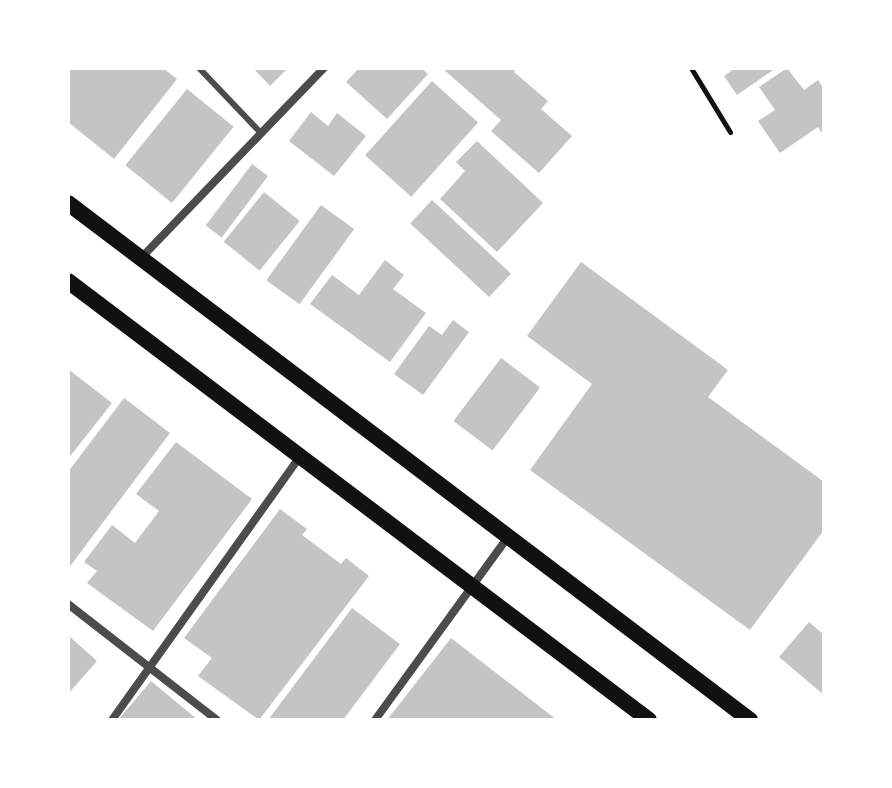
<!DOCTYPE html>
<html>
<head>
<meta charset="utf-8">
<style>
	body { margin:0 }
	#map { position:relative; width:892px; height:788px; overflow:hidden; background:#fff; font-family:Helvetica,sans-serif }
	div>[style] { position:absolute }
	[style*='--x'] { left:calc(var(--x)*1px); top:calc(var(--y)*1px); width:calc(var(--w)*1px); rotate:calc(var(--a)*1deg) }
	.building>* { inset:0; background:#c4c4c4; transform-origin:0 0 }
	.path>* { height:5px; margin:-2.5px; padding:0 2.5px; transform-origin:2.5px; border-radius:2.5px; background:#111 }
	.service>* { height:6px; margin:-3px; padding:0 3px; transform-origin:3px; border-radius:3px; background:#4c4c4c }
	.minor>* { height:8px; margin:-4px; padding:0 4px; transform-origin:4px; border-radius:4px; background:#4c4c4c }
	.secondary>* { height:16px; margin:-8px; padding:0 8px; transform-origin:8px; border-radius:8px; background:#111 }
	span { translate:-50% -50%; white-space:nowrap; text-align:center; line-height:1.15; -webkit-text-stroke:6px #fff; paint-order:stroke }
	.frame { position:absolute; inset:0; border:70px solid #fff; pointer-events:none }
</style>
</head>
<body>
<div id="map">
	<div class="building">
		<i style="clip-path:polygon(68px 68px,163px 68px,177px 79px,114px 159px,68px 122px)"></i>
		<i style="clip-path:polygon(253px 68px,288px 68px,270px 86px)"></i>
		<i style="clip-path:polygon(359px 68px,421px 68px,428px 74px,387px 119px,346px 82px)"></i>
		<i style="clip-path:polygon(442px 68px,517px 68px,514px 72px,548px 101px,541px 109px,572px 136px,539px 173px,491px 131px,501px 120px)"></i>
		<i style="clip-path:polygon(735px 68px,776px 68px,737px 95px,724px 76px)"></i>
		<i style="clip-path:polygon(787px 68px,804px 90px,818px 80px,824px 89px,824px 136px,818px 127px,780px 153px,758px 121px,775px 110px,759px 87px)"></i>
		<i style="left:432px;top:81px;width:62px;height:100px;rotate:42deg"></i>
		<i style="left:187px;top:89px;width:60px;height:98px;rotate:39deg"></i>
		<i style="clip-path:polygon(311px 112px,328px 126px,337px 113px,366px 136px,334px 176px,289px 141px)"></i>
		<i style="clip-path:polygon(477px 141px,543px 203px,497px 252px,440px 199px,465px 171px,456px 162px)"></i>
		<i style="left:252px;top:164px;width:20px;height:77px;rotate:37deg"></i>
		<i style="left:264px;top:192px;width:46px;height:64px;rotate:39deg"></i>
		<i style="left:432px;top:200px;width:108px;height:32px;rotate:43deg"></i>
		<i style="left:321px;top:205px;width:41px;height:93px;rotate:36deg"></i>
		<i style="clip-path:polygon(385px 260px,404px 275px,393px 289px,426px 313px,390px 362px,310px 304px,332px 275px,359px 295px)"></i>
		<i style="clip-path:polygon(581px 262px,728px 370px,708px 397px,824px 482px,824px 530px,750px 630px,530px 470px,592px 384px,527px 336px)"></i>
		<i style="clip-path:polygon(453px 320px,469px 332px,423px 395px,394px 374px,429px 326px,442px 335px)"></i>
		<i style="left:501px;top:358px;width:49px;height:79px;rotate:37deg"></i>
		<i style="clip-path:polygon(68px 369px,112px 403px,68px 459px)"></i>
		<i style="clip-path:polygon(124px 398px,170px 433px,68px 569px,68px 472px)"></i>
		<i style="clip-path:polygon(176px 442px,252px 499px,153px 631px,87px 583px,97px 571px,84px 562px,112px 525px,135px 543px,159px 511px,136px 494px)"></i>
		<i style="clip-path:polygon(280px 509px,307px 529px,302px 535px,341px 564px,346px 558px,369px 576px,259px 720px,198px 676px,212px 658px,184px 638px)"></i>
		<i style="clip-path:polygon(352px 608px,400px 644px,343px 720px,268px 720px)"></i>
		<i style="clip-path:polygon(809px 622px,824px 635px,824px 695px,779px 657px)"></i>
		<i style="clip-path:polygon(68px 635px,97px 661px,68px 694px)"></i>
		<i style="clip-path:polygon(451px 638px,557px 720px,387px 720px)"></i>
		<i style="clip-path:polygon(151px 681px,198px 720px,118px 720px)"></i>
	</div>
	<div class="path">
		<i style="--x:691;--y:68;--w:75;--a:58.6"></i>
	</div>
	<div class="service">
		<i style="--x:199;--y:68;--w:87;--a:46.4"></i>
	</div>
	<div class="minor">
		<i style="--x:142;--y:257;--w:262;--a:-46.1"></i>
		<i style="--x:68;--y:604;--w:189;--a:37.9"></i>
		<i style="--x:112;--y:720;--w:324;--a:-54.5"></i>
		<i style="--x:375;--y:720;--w:225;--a:-54"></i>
	</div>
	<div class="secondary">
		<i style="--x:68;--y:203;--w:856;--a:37.16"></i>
		<i style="--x:68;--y:281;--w:728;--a:37.07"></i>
	</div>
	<div class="frame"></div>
</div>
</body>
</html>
